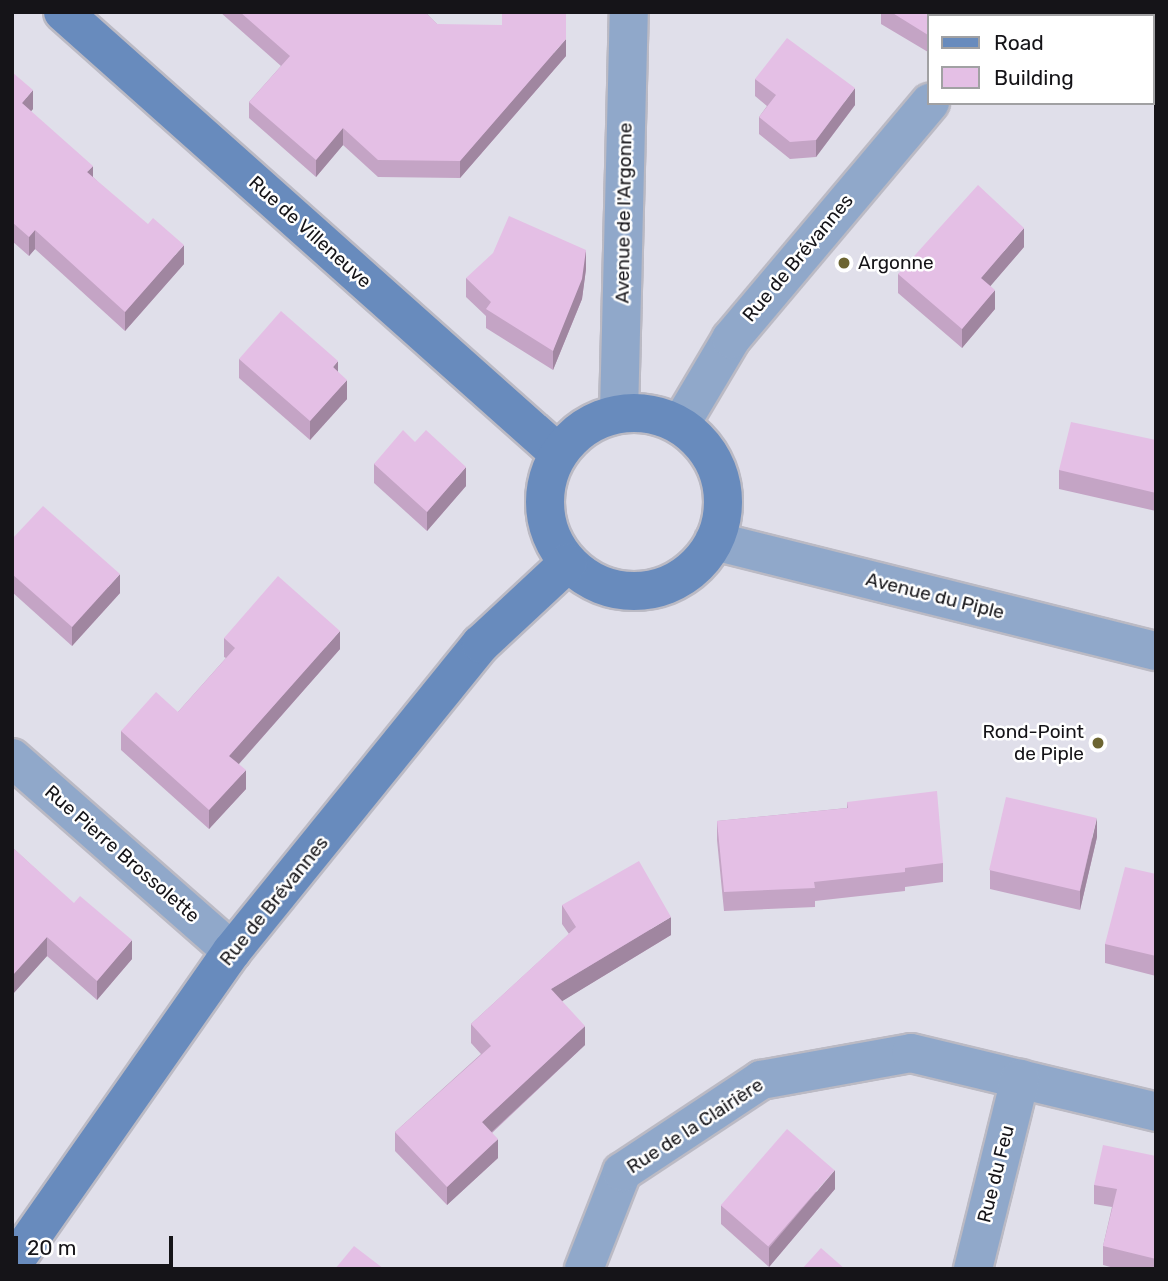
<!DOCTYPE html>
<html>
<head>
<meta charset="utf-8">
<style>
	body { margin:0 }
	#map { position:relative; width:1168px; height:1281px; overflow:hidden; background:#e0dfea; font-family:Rubik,sans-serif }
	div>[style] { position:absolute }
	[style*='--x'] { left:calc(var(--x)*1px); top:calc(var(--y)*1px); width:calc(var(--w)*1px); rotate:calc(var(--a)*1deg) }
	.roads { filter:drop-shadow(2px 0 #bbbac4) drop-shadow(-2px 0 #bbbac4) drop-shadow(0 2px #bbbac4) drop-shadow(0 -2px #bbbac4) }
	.street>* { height:38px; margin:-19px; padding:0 19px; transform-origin:19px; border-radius:19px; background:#90a8ca }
	.secondary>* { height:38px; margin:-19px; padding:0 19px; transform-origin:19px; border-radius:19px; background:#688bbd }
	.secondary>.ring { margin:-19px; padding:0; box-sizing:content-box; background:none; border:38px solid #688bbd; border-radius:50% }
	.wall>* { inset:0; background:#c4a4c5 }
	.shaded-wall>* { inset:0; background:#a086a0 }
	.building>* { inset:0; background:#e4bfe5; transform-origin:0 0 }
	.dots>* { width:19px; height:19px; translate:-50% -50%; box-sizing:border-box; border:4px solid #fff; border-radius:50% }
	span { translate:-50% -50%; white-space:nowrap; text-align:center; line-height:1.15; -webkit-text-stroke:5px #fff; paint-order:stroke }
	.street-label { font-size:19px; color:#151418 }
	.poi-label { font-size:19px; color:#151418 }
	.left { translate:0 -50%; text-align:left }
	.right { translate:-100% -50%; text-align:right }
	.frame { position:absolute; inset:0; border:14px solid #151418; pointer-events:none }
	.legend { position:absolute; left:927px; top:14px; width:228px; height:91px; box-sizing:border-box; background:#fff; border:2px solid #a1a1a3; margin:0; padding:9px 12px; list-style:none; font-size:21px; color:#151418 }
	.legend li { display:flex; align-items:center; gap:14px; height:35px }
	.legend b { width:35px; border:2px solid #a1a1a3 }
	.scale { position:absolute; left:14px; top:1236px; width:159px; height:32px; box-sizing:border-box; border:4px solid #151418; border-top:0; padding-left:9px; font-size:21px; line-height:24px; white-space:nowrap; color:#151418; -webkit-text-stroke:5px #fff; paint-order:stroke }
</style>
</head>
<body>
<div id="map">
	<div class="roads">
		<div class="street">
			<i style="--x:1007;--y:16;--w:5;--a:-53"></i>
			<i style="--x:619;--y:413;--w:401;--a:-88.6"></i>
			<i style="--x:680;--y:425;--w:100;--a:-59.3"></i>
			<i style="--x:731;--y:339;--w:309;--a:-49.9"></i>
			<i style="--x:714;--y:541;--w:455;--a:14"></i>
			<i style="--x:12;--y:758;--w:293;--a:41.3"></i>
			<i style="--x:584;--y:1269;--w:104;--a:-68.6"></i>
			<i style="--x:622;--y:1172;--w:167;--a:-33.5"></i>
			<i style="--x:761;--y:1080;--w:152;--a:-10.2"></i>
			<i style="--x:911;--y:1053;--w:252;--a:13.5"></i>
			<i style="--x:973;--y:1269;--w:196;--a:-76.1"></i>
		</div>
		<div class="secondary">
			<i style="--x:63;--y:12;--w:663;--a:41.7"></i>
			<i class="ring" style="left:545px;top:413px;width:140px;height:140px"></i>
			<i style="--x:12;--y:1265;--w:383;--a:-55"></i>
			<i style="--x:232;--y:951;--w:395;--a:-51"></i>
			<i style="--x:481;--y:644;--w:119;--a:-43"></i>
		</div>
	</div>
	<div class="wall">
		<i style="clip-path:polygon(220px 12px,425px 12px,437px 24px,566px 56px,460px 178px,378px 177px,343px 145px,316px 177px,249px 118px,249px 102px,281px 66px)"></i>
		<i style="clip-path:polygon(881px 12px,967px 12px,967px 16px,928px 16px,928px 52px,881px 24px)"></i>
		<i style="clip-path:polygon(12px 72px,33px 109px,30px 111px,93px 177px,184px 264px,125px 331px,35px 249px,29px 256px,12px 241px)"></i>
		<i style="clip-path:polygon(755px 79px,855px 105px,816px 157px,790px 159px,759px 134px,759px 117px,767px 106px,755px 96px)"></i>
		<i style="clip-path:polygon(1024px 247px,990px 286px,995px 309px,962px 348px,898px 293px,898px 274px)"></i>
		<i style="clip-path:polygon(586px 269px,582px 299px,553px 370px,486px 328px,486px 316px,466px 297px,466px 278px)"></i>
		<i style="clip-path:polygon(239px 359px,338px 372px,347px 399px,310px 440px,239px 378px)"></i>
		<i style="clip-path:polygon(1156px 440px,1156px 511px,1059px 489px,1059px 470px)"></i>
		<i style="clip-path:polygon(415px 442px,466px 486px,427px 531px,374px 483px,374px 464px)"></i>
		<i style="clip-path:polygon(12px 539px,120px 593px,72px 646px,12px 592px)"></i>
		<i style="clip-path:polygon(224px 638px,340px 649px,239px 764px,246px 789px,209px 829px,121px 750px,121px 731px,178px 712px,226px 658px,224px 657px)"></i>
		<i style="clip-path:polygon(847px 802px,943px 863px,943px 882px,905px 887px,905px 891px,815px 901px,815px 907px,724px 911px,717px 840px,717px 821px,847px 808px)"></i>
		<i style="clip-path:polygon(1097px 837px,1080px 910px,990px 889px,990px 870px)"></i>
		<i style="clip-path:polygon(12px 847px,132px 959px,97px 1000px,47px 956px,12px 995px)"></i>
		<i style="clip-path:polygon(1156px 874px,1156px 976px,1105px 963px,1105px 944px)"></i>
		<i style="clip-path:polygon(562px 905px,671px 935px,562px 1001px,585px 1045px,492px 1133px,498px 1158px,447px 1205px,395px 1151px,395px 1132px,481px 1054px,471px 1043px,471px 1024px,569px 934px,562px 924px)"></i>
		<i style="clip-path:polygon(1156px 1156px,1156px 1269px,1118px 1269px,1103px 1265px,1103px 1246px,1112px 1207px,1094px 1204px,1094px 1185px)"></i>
		<i style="clip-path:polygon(835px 1189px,769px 1267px,721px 1224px,721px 1205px)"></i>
	</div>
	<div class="shaded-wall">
		<i style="clip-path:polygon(955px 12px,967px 12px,967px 16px,952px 16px)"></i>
		<i style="clip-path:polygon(566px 39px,566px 56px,460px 178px,460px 161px)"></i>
		<i style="clip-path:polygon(855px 88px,855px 105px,816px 157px,816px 140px)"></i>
		<i style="clip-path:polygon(33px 90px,33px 109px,22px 122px,22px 103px)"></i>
		<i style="clip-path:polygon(343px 128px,343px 145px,316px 177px,316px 160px)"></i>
		<i style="clip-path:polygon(93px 166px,93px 185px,87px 172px)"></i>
		<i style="clip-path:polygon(1024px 228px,1024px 247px,981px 297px,981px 278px)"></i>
		<i style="clip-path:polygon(35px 230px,35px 249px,29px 256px,29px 237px)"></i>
		<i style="clip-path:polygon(184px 245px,184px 264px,125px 331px,125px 312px)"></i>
		<i style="clip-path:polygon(586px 250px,586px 269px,582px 299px,553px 370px,553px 351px)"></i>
		<i style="clip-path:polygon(995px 290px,995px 309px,962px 348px,962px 329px)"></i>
		<i style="clip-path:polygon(338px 361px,338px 380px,333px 367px)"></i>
		<i style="clip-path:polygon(347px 380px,347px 399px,310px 440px,310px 421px)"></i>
		<i style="clip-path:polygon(466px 467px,466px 486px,427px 531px,427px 512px)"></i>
		<i style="clip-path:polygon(120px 574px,120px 593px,72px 646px,72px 627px)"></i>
		<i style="clip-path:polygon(340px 631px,340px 649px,229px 775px,229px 756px)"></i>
		<i style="clip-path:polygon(246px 770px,246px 789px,209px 829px,209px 810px)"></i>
		<i style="clip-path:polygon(1097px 818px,1097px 837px,1080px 910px,1080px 891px)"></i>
		<i style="clip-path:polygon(671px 917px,671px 935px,551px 1008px,551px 989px)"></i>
		<i style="clip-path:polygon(47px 937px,47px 956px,12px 995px,12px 976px)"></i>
		<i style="clip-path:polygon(132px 940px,132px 959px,97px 1000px,97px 981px)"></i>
		<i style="clip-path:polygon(585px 1026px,585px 1045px,482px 1141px,482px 1122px)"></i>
		<i style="clip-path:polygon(498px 1139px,498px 1158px,447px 1205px,447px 1187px)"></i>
		<i style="clip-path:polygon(835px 1170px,835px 1189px,769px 1267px,769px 1248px)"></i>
	</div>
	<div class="building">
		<i style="clip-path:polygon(240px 12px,425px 12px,437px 24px,502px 25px,502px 12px,566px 12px,566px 39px,460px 161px,378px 160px,343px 128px,316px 160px,249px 102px,290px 56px)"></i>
		<i style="clip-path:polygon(891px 12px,955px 12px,952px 16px,928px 16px,928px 35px)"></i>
		<i style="clip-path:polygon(787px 38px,855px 88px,816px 140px,790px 142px,759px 117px,776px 95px,755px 79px)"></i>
		<i style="clip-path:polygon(12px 72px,33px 90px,22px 103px,93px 166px,87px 172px,148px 224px,153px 218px,184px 245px,125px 312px,35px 230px,29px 237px,12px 222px)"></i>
		<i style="clip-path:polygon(978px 185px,1024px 228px,981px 278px,995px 290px,962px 329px,898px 274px)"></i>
		<i style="clip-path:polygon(509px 216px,586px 250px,582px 279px,553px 351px,486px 309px,491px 302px,466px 278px,493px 253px)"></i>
		<i style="clip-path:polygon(281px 311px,338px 361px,333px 367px,347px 380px,310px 421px,239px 359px)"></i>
		<i style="clip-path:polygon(1071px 422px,1156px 440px,1156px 493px,1059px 470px)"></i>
		<i style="clip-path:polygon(403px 430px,415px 442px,426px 430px,466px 467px,427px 512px,374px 464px)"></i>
		<i style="clip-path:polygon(43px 506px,120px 574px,72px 627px,12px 574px,12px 539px)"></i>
		<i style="clip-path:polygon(278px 576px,340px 631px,229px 756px,246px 770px,209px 810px,121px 731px,156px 692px,178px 712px,235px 648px,224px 638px)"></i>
		<i style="clip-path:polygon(937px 791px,943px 863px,905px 868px,905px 872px,814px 882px,815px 888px,724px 892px,717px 821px,848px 808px,847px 802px)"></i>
		<i style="left:1006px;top:797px;width:93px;height:75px;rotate:13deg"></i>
		<i style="clip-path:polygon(12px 847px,74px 903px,80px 896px,132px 940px,97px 981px,47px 937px,12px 976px)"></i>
		<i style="clip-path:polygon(639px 861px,671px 917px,551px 989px,585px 1026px,482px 1122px,498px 1139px,447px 1187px,395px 1132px,491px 1046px,471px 1024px,576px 927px,562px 905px)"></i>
		<i style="clip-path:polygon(1125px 867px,1156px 874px,1156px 956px,1105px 944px)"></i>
		<i style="left:787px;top:1129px;width:63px;height:101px;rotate:41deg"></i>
		<i style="clip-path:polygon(1103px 1145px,1156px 1156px,1156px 1259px,1103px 1246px,1117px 1189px,1094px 1185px)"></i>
		<i style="clip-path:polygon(354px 1246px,384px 1269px,335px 1269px)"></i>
		<i style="clip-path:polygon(821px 1248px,845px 1269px,802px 1269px)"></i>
	</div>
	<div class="dots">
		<i style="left:844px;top:263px;background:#6c6431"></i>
		<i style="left:1098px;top:743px;background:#6c6431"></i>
	</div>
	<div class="street-label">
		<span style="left:624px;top:213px;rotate:-89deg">Avenue de l'Argonne</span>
		<span style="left:310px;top:232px;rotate:42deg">Rue de Villeneuve</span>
		<span style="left:798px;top:258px;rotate:-50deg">Rue de Brévannes</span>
		<span style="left:935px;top:596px;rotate:14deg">Avenue du Piple</span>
		<span style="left:122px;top:854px;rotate:41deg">Rue Pierre Brossolette</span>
		<span style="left:274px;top:901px;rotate:-51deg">Rue de Brévannes</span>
		<span style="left:695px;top:1126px;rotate:-33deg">Rue de la Clairière</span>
		<span style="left:996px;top:1174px;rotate:-76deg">Rue du Feu</span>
	</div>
	<div class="poi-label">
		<span class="left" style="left:858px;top:263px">Argonne</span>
		<span class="right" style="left:1084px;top:743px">Rond-Point<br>de Piple</span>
	</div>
	<div class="frame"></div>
	<ul class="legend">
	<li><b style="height:9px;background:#688bbd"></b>Road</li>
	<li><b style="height:19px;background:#e4bfe5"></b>Building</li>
	</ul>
	<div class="scale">20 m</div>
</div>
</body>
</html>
